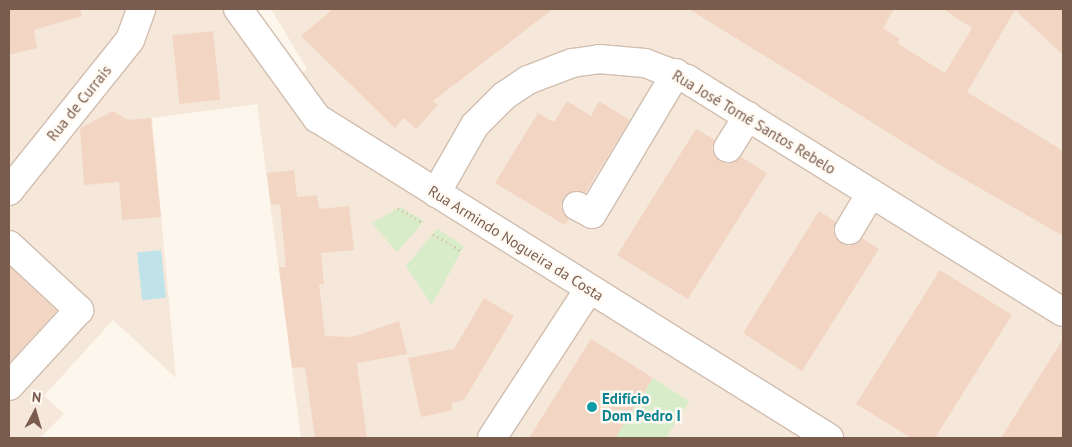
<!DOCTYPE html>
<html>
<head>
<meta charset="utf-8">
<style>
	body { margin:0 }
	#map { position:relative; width:1072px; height:447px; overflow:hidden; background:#fdf6ec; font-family:"PT Sans",sans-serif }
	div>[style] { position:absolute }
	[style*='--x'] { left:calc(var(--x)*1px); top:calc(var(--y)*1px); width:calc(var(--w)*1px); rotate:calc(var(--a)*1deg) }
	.residential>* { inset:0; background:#f5e8da }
	.green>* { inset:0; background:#d8ecc9 }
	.water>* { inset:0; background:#bfe3e8; transform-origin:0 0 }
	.building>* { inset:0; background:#f3d5c3; transform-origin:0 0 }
	.path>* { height:3px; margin-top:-1.5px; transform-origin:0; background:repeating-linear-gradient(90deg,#d9b8a5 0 1px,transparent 0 5px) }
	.roads { filter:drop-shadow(1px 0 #d1beb0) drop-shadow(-1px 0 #d1beb0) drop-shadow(0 1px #d1beb0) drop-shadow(0 -1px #d1beb0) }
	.minor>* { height:28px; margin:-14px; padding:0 14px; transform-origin:14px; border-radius:14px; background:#fff }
	.dots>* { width:14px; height:14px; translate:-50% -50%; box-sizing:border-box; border:2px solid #fffaf3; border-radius:50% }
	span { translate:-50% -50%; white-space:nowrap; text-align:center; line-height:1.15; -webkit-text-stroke:5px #fffaf3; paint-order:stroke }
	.street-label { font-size:15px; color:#7a5c4d }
	.culture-label { font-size:15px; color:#0d838f; font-weight:700 }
	.left { translate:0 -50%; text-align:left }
	.frame { position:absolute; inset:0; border:10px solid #7a5c4d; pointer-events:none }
	.north { position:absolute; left:10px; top:387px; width:50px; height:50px; -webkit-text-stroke:4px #fffaf3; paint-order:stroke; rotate:6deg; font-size:14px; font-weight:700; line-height:20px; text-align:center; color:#7a5c4d }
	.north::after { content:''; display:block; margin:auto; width:18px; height:22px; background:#7a5c4d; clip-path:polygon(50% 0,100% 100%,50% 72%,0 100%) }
</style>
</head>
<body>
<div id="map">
	<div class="residential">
		<i style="clip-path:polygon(9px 9px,137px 9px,9px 183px)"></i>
		<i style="clip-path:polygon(146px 9px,234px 9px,289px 83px,307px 69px,271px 9px,1063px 9px,1063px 438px,301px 438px,257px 104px,152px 118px,176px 378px,113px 320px,44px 396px,64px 414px,40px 438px,9px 438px,9px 198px)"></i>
	</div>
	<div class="green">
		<i style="clip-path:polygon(400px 207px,424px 221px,397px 252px,372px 223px)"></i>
		<i style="clip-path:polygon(437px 229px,464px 246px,432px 305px,406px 266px)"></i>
		<i style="clip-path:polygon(653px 378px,689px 401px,666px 438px,615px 438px)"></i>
	</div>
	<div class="water">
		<i style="left:161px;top:250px;width:48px;height:24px;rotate:84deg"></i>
	</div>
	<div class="building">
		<i style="clip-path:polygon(9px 9px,80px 9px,82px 16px,34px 30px,37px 48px,9px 55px)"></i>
		<i style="clip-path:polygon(333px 9px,553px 9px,433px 101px,438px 105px,416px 129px,404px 118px,395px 128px,301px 36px)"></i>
		<i style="clip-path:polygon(689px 9px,894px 9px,883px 28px,900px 39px,897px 43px,945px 73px,972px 28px,943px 9px,1063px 9px,1063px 55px,1015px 10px,967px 92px,1063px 151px,1063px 236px,950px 171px)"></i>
		<i style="left:213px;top:31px;width:69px;height:41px;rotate:84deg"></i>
		<i style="clip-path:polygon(567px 101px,591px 116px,599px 101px,630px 120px,585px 193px,576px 190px,564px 198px,561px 207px,569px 219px,565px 225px,495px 183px,538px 113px,554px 122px)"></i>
		<i style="clip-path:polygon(113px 111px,128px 120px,151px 118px,161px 217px,122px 220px,119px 182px,84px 185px,80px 128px)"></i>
		<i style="clip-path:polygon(696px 129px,715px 140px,712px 148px,719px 161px,728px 164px,741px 157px,767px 173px,688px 299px,617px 255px)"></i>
		<i style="clip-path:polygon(294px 170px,297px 197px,317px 195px,319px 209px,349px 206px,354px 250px,321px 253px,324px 284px,319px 284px,325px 336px,352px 337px,399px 321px,407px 354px,357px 363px,367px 438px,315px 438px,305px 367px,292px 368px,279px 267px,286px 267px,280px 204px,271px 205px,267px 173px)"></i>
		<i style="clip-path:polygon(819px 211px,836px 222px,833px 230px,841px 243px,849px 246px,862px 238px,879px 249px,802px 371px,743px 333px)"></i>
		<i style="clip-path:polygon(9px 266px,57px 311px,9px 363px)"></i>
		<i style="clip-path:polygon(940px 270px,1012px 315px,935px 438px,911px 438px,856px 404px)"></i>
		<i style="clip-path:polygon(484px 298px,514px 316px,464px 400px,451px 403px,453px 410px,421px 417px,408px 358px,454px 349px)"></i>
		<i style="clip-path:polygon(591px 339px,653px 378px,615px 438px,529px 438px)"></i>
		<i style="clip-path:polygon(1063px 339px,1063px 438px,1001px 438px)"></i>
	</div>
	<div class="path">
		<i style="--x:398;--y:208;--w:29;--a:31"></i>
		<i style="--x:433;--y:234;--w:33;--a:31"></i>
	</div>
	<div class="roads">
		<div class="minor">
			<i style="--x:238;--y:9;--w:135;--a:54.1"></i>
			<i style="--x:317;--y:118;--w:604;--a:32.01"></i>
			<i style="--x:728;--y:148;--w:38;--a:-58"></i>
			<i style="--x:9;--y:191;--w:193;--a:-51.3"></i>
			<i style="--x:130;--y:40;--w:33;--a:-70"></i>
			<i style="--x:436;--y:193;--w:78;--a:-60.2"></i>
			<i style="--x:475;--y:125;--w:41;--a:-45"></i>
			<i style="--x:504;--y:96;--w:29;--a:-34"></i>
			<i style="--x:528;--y:80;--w:47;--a:-21.1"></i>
			<i style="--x:572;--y:63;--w:27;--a:-8"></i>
			<i style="--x:599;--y:59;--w:46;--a:5"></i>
			<i style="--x:645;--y:63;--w:45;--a:20.9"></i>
			<i style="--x:687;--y:79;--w:442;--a:31.8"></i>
			<i style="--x:577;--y:206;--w:17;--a:28"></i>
			<i style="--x:592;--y:214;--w:164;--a:-59.2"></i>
			<i style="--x:849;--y:230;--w:43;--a:-59.3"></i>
			<i style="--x:9;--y:245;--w:96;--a:42.9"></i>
			<i style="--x:79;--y:310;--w:103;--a:132.6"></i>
			<i style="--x:492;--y:438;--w:178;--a:-56.9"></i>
		</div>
	</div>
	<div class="dots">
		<i style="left:592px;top:407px;background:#0f9aa8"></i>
	</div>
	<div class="street-label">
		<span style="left:79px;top:103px;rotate:-51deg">Rua de Currais</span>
		<span style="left:754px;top:122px;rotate:31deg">Rua José Tomé Santos Rebelo</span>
		<span style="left:516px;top:243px;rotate:32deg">Rua Armindo Nogueira da Costa</span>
	</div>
	<div class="culture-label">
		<span class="left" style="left:602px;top:407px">Edifício<br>Dom Pedro I</span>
	</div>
	<div class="frame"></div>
	<div class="north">N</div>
</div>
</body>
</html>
